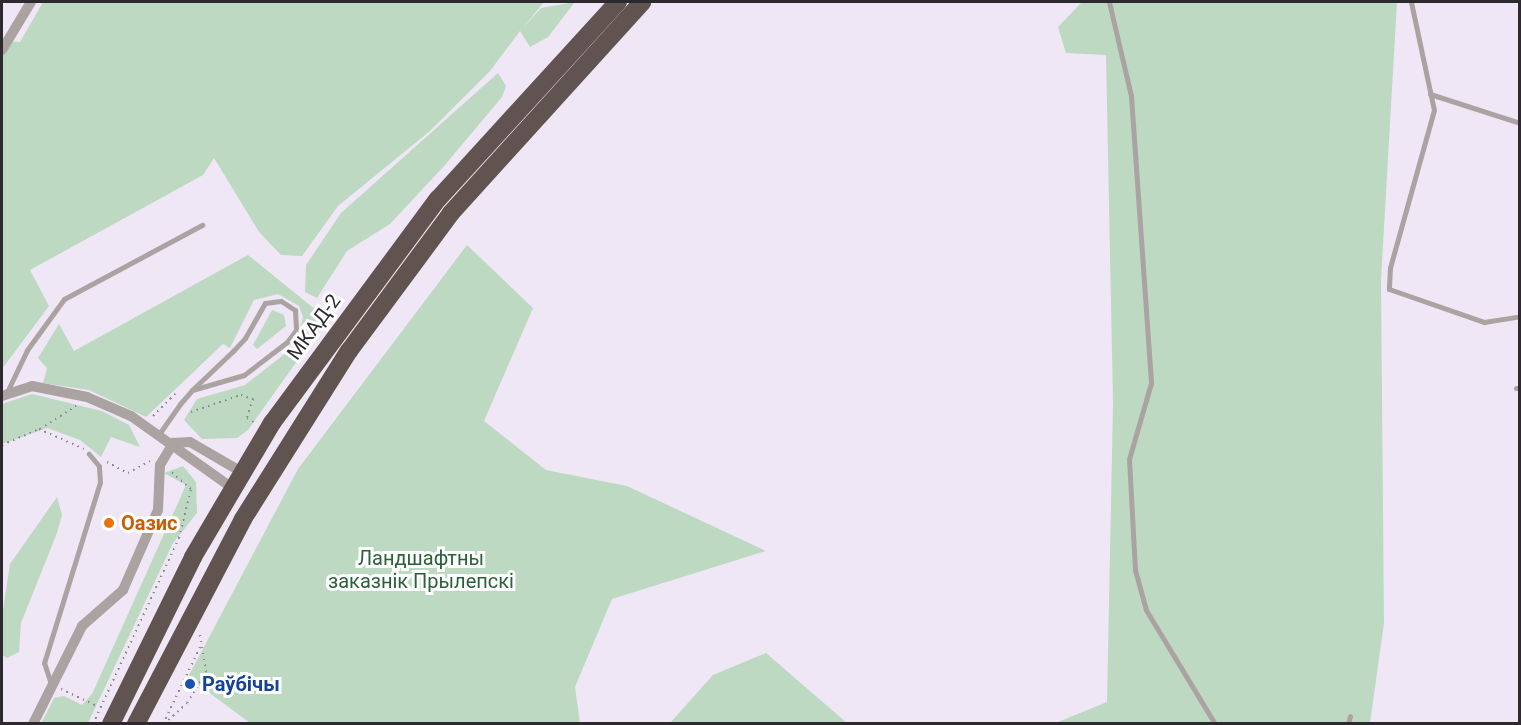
<!DOCTYPE html>
<html>
<head>
<meta charset="utf-8">
<style>
	body { margin:0 }
	#map { position:relative; width:1521px; height:725px; overflow:hidden; background:#efe7f5; font-family:Roboto,sans-serif }
	div>[style] { position:absolute }
	[style*='--x'] { left:calc(var(--x)*1px); top:calc(var(--y)*1px); width:calc(var(--w)*1px); rotate:calc(var(--a)*1deg) }
	.green>* { inset:0; background:#bdd9c2 }
	.path>* { height:2px; margin-top:-1px; transform-origin:0; background:repeating-linear-gradient(90deg,#8b868f 0 1.5px,transparent 0 6px) }
	.lane>* { height:5px; margin:-2.5px; padding:0 2.5px; transform-origin:2.5px; border-radius:2.5px; background:#aaa3a1 }
	.street>* { height:10px; margin:-5px; padding:0 5px; transform-origin:5px; border-radius:5px; background:#aaa3a1 }
	.highway>* { height:18px; margin:-9px; padding:0 9px; transform-origin:9px; border-radius:9px; background:#61534f }
	.dots>* { width:16px; height:16px; translate:-50% -50%; box-sizing:border-box; border:3px solid #fff; border-radius:50% }
	span { translate:-50% -50%; white-space:nowrap; text-align:center; line-height:1.15; -webkit-text-stroke:6px #fff; paint-order:stroke }
	.street-label { font-size:20px; color:#2c2a2f }
	.food-label { font-size:20px; color:#c56008; font-weight:700 }
	.left { translate:0 -50%; text-align:left }
	.park-label { font-size:20px; color:#2b6139 }
	.transit-label { font-size:20px; color:#164399; font-weight:700 }
	.frame { position:absolute; inset:0; border:3px solid #2c2a2f; pointer-events:none }
</style>
</head>
<body>
<div id="map">
	<div class="green">
		<i style="clip-path:polygon(43px 2px,544px 2px,522px 29px,541px 8px,575px 2px,548px 37px,530px 47px,520px 31px,490px 71px,430px 131px,338px 206px,302px 256px,281px 255px,259px 232px,214px 158px,203px 175px,30px 270px,49px 306px,2px 369px,2px 41px,20px 42px)"></i>
		<i style="clip-path:polygon(1082px 2px,1397px 2px,1381px 280px,1384px 623px,1370px 723px,1053px 724px,1107px 702px,1113px 403px,1106px 55px,1066px 53px,1058px 27px)"></i>
		<i style="clip-path:polygon(498px 73px,506px 86px,502px 97px,445px 165px,390px 224px,347px 251px,317px 298px,305px 292px,306px 265px,341px 213px)"></i>
		<i style="clip-path:polygon(467px 245px,533px 308px,484px 421px,546px 470px,627px 486px,766px 551px,612px 599px,575px 687px,580px 723px,250px 723px,188px 677px,298px 469px)"></i>
		<i style="clip-path:polygon(248px 255px,327px 319px,248px 430px,237px 438px,202px 439px,184px 420px,197px 399px,245px 385px,296px 345px,303px 317px,299px 306px,278px 294px,254px 300px,230px 348px,223px 344px,146px 417px,89px 390px,43px 383px,47px 368px,38px 358px,59px 324px,74px 351px)"></i>
		<i style="clip-path:polygon(272px 310px,284px 315px,286px 326px,257px 349px,253px 345px)"></i>
		<i style="clip-path:polygon(32px 394px,102px 411px,129px 425px,140px 447px,111px 437px,101px 457px,80px 440px,47px 428px,2px 444px,2px 404px)"></i>
		<i style="clip-path:polygon(183px 466px,196px 482px,197px 513px,173px 543px,88px 723px,41px 724px,54px 698px,64px 696px,82px 705px,92px 694px,186px 485px,164px 473px)"></i>
		<i style="clip-path:polygon(57px 497px,62px 515px,57px 533px,21px 623px,19px 652px,7px 658px,2px 655px,2px 616px,10px 564px)"></i>
		<i style="clip-path:polygon(766px 653px,847px 723px,670px 723px,713px 675px)"></i>
	</div>
	<div class="path">
		<i style="--x:191;--y:412;--w:53;--a:-18.8"></i>
		<i style="--x:241;--y:395;--w:13;--a:18"></i>
		<i style="--x:253;--y:399;--w:20;--a:108"></i>
		<i style="--x:247;--y:418;--w:9;--a:32"></i>
		<i style="--x:153;--y:416;--w:33;--a:-45"></i>
		<i style="--x:40;--y:429;--w:43;--a:-32.6"></i>
		<i style="--x:2;--y:445;--w:40;--a:-23.4"></i>
		<i style="--x:39;--y:429;--w:49;--a:24"></i>
		<i style="--x:107;--y:462;--w:24;--a:28"></i>
		<i style="--x:128;--y:473;--w:25;--a:-29"></i>
		<i style="--x:61;--y:689;--w:42;--a:25.3"></i>
		<i style="--x:93;--y:724;--w:205;--a:-65.2"></i>
		<i style="--x:179;--y:538;--w:50;--a:-76.2"></i>
		<i style="--x:191;--y:489;--w:28;--a:-139"></i>
		<i style="--x:163;--y:724;--w:88;--a:-64.3"></i>
		<i style="--x:164;--y:724;--w:31;--a:-42"></i>
		<i style="--x:187;--y:703;--w:36;--a:-58"></i>
		<i style="--x:206;--y:672;--w:38;--a:-99"></i>
	</div>
	<div class="lane">
		<i style="--x:1109;--y:2;--w:97;--a:76.8"></i>
		<i style="--x:1131;--y:96;--w:288;--a:86"></i>
		<i style="--x:1151;--y:383;--w:79;--a:106.1"></i>
		<i style="--x:1129;--y:459;--w:111;--a:86.9"></i>
		<i style="--x:1135;--y:570;--w:41;--a:74.6"></i>
		<i style="--x:1146;--y:610;--w:133;--a:58.8"></i>
		<i style="--x:1411;--y:2;--w:110;--a:78"></i>
		<i style="--x:1434;--y:110;--w:164;--a:105.6"></i>
		<i style="--x:1390;--y:268;--w:21;--a:93"></i>
		<i style="--x:1389;--y:289;--w:101;--a:19.2"></i>
		<i style="--x:1484;--y:322;--w:36;--a:-9"></i>
		<i style="--x:1430;--y:94;--w:95;--a:17.9"></i>
		<i style="--x:1516;--y:388;--w:4;--a:0"></i>
		<i style="--x:7;--y:392;--w:47;--a:-64.5"></i>
		<i style="--x:27;--y:350;--w:63;--a:-54"></i>
		<i style="--x:64;--y:299;--w:157;--a:-28.2"></i>
		<i style="--x:159;--y:434;--w:37;--a:-55"></i>
		<i style="--x:180;--y:404;--w:18;--a:-49"></i>
		<i style="--x:192;--y:390;--w:57;--a:-43.6"></i>
		<i style="--x:233;--y:351;--w:18;--a:-47"></i>
		<i style="--x:245;--y:338;--w:40;--a:-60.3"></i>
		<i style="--x:265;--y:303;--w:16;--a:-7"></i>
		<i style="--x:281;--y:301;--w:17;--a:33"></i>
		<i style="--x:295;--y:310;--w:20;--a:87"></i>
		<i style="--x:296;--y:330;--w:15;--a:127"></i>
		<i style="--x:287;--y:342;--w:54;--a:142.5"></i>
		<i style="--x:244;--y:375;--w:54;--a:163.9"></i>
		<i style="--x:51;--y:684;--w:22;--a:-108"></i>
		<i style="--x:44;--y:663;--w:189;--a:-72.8"></i>
		<i style="--x:100;--y:482;--w:16;--a:-94"></i>
		<i style="--x:99;--y:466;--w:16;--a:-130"></i>
		<i style="--x:1348;--y:724;--w:8;--a:-76"></i>
	</div>
	<div class="street">
		<i style="--x:2;--y:50;--w:56;--a:-58.9"></i>
		<i style="--x:2;--y:396;--w:32;--a:-18"></i>
		<i style="--x:32;--y:386;--w:56;--a:11.3"></i>
		<i style="--x:87;--y:397;--w:48;--a:23.4"></i>
		<i style="--x:131;--y:416;--w:123;--a:35.4"></i>
		<i style="--x:173;--y:443;--w:17;--a:-3"></i>
		<i style="--x:190;--y:442;--w:58;--a:30.1"></i>
		<i style="--x:33;--y:724;--w:110;--a:-63.4"></i>
		<i style="--x:82;--y:626;--w:55;--a:-41.3"></i>
		<i style="--x:123;--y:590;--w:87;--a:-66.4"></i>
		<i style="--x:158;--y:510;--w:45;--a:-87.5"></i>
		<i style="--x:160;--y:465;--w:26;--a:-59"></i>
	</div>
	<div class="highway">
		<i style="--x:111;--y:724;--w:186;--a:-63.8"></i>
		<i style="--x:193;--y:557;--w:156;--a:-59.5"></i>
		<i style="--x:272;--y:423;--w:279;--a:-53.5"></i>
		<i style="--x:438;--y:199;--w:267;--a:-47.6"></i>
		<i style="--x:136;--y:724;--w:231;--a:-62.4"></i>
		<i style="--x:243;--y:519;--w:199;--a:-57.8"></i>
		<i style="--x:349;--y:351;--w:172;--a:-53.5"></i>
		<i style="--x:451;--y:213;--w:285;--a:-47.8"></i>
	</div>
	<div class="dots">
		<i style="left:109px;top:523px;background:#e8710a"></i>
		<i style="left:190px;top:684px;background:#1a4fb4"></i>
	</div>
	<div class="street-label">
		<span style="left:314px;top:327px;rotate:-54deg">МКАД-2</span>
	</div>
	<div class="food-label">
		<span class="left" style="left:121px;top:523px">Оазис</span>
	</div>
	<div class="park-label">
		<span style="left:421px;top:570px">Ландшафтны<br>заказнік Прылепскі</span>
	</div>
	<div class="transit-label">
		<span class="left" style="left:202px;top:684px">Раўбічы</span>
	</div>
	<div class="frame"></div>
</div>
</body>
</html>
